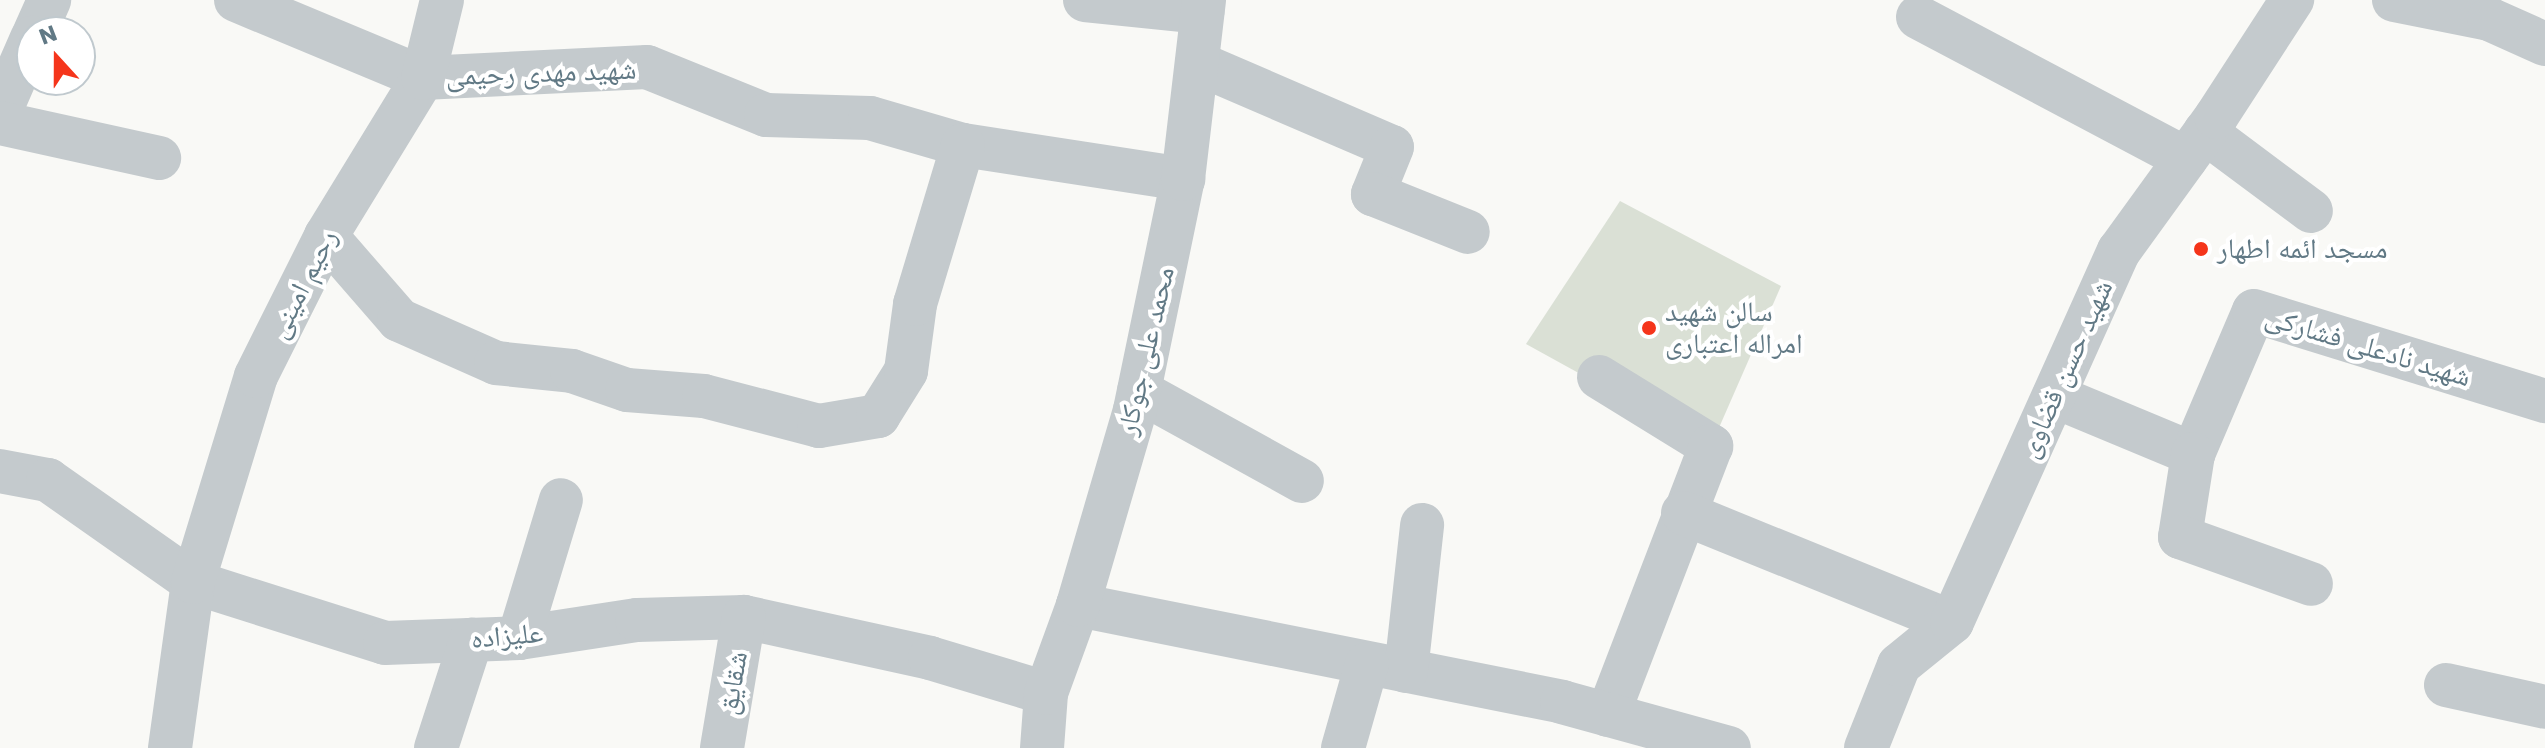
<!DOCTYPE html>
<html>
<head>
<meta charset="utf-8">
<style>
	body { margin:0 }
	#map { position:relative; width:2545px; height:748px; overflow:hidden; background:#f9f9f6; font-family:Poppins,"Noto Naskh Arabic",sans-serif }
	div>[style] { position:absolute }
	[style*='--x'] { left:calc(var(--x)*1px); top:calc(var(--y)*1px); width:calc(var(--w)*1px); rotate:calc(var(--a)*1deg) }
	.green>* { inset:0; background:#dae0d5 }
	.minor>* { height:44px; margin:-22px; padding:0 22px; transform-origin:22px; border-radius:22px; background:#c4cacd }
	.dots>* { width:22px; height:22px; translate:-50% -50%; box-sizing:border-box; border:4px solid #fff; border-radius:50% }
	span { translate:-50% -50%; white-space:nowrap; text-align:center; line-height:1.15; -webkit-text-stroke:8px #fff; paint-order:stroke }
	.street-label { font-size:28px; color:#617985 }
	.poi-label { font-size:28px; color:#617985 }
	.left { translate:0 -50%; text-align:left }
	.north { position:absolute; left:16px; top:16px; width:80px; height:80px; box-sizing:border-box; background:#fff; border:2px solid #c0c9ce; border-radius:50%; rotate:339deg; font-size:22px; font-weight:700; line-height:32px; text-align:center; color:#617985 }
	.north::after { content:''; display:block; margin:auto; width:28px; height:36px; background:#f5351b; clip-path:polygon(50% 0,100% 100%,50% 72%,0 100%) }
</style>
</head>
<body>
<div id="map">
	<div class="green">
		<i style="clip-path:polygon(1620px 201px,1781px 286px,1711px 446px,1526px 344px)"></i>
	</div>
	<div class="minor">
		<i style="--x:236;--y:0;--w:203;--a:22.6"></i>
		<i style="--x:423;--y:78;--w:224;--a:-2.8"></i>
		<i style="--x:647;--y:67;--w:128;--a:22"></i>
		<i style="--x:766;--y:115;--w:104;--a:1.7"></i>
		<i style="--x:870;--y:118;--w:97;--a:16.2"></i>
		<i style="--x:963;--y:145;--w:223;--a:8.8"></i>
		<i style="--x:1085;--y:0;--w:118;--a:5.9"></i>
		<i style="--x:2394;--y:0;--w:97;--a:11.3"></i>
		<i style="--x:2489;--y:19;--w:61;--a:24.1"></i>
		<i style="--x:1918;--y:17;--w:303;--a:27.9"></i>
		<i style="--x:35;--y:32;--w:35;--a:-66"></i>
		<i style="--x:1197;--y:63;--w:212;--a:23.3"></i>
		<i style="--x:1392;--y:147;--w:51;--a:112"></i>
		<i style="--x:1373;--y:194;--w:102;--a:21.8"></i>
		<i style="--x:0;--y:112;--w:81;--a:-66.6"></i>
		<i style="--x:0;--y:123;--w:163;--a:12.4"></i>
		<i style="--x:2205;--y:132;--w:132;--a:36.7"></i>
		<i style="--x:326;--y:236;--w:111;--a:49"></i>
		<i style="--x:399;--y:320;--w:106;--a:23.9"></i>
		<i style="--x:496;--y:363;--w:76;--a:6"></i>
		<i style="--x:572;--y:371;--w:58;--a:19.1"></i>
		<i style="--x:627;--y:390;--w:77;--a:4.5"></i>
		<i style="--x:704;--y:396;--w:119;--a:14.6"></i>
		<i style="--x:819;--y:426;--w:60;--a:-9.6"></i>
		<i style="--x:878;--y:416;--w:53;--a:-58.1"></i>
		<i style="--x:906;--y:371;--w:68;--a:-82.3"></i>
		<i style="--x:915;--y:304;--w:166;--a:-73.2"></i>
		<i style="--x:1599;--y:377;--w:132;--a:31.6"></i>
		<i style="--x:1711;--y:446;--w:288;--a:111"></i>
		<i style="--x:1139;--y:391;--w:186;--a:28.9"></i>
		<i style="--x:2054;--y:396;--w:151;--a:22.6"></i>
		<i style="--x:2193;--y:454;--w:155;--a:-66.9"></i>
		<i style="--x:2254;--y:311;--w:305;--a:17.2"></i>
		<i style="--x:2193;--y:454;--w:84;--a:98.9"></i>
		<i style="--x:2180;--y:537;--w:139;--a:19.7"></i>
		<i style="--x:0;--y:471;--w:49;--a:10.6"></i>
		<i style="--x:48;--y:480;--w:177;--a:35.1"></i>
		<i style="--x:193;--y:582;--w:201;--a:17.6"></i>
		<i style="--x:385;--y:643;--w:134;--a:-2.1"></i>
		<i style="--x:519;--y:638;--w:119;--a:-8.7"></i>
		<i style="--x:637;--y:620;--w:107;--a:-1.6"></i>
		<i style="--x:744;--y:617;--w:190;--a:12.4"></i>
		<i style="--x:930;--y:658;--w:121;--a:16.8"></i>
		<i style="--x:1683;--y:513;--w:290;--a:22.1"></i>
		<i style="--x:1078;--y:605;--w:494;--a:11.3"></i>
		<i style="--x:1562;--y:702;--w:173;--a:15.4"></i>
		<i style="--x:519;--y:638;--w:144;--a:-73.1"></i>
		<i style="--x:1406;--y:671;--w:147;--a:-83.7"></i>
		<i style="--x:2446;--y:685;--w:101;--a:12.5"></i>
		<i style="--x:170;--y:748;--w:168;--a:-82.1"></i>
		<i style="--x:193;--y:582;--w:215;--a:-73"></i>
		<i style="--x:256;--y:376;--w:157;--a:-63.4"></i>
		<i style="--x:326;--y:236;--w:185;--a:-58.5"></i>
		<i style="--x:423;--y:78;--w:80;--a:-76.3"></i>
		<i style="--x:436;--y:748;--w:114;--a:-72"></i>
		<i style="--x:722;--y:748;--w:133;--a:-80.5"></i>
		<i style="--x:1042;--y:748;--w:55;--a:-85.8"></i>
		<i style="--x:1046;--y:693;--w:94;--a:-70"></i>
		<i style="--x:1078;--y:605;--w:203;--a:-73.7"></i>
		<i style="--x:1135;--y:410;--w:236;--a:-78.3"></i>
		<i style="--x:1183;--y:179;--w:180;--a:-83.3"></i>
		<i style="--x:1343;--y:748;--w:87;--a:-74.1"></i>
		<i style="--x:1866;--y:748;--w:89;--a:-68.3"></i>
		<i style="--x:1899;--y:665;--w:68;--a:-39.1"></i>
		<i style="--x:1952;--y:622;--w:407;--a:-65.8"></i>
		<i style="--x:2119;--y:251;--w:165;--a:-54.1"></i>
		<i style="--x:2216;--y:117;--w:140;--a:-57"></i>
	</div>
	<div class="dots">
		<i style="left:2201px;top:249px;background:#f5351b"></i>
		<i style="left:1649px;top:328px;background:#f5351b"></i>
	</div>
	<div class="street-label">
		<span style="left:541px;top:73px;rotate:-2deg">شهید مهدی رحیمی</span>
		<span style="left:303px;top:284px;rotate:-63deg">رحیم امینی</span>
		<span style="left:2368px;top:347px;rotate:17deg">شهید نادعلی فشارکی</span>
		<span style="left:1146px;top:351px;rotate:-77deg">محمد علی جوکار</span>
		<span style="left:2066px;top:369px;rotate:-66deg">شهید حسن قضاوی</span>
		<span style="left:507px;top:636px;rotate:-5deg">علیزاده</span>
		<span style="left:733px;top:683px;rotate:-80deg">شقایق</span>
	</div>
	<div class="poi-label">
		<span class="left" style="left:2217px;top:249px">مسجد ائمه اطهار</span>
		<span class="left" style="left:1665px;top:328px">سالن شهید<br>امراله اعتباری</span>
	</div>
	<div class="north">N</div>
</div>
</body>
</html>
